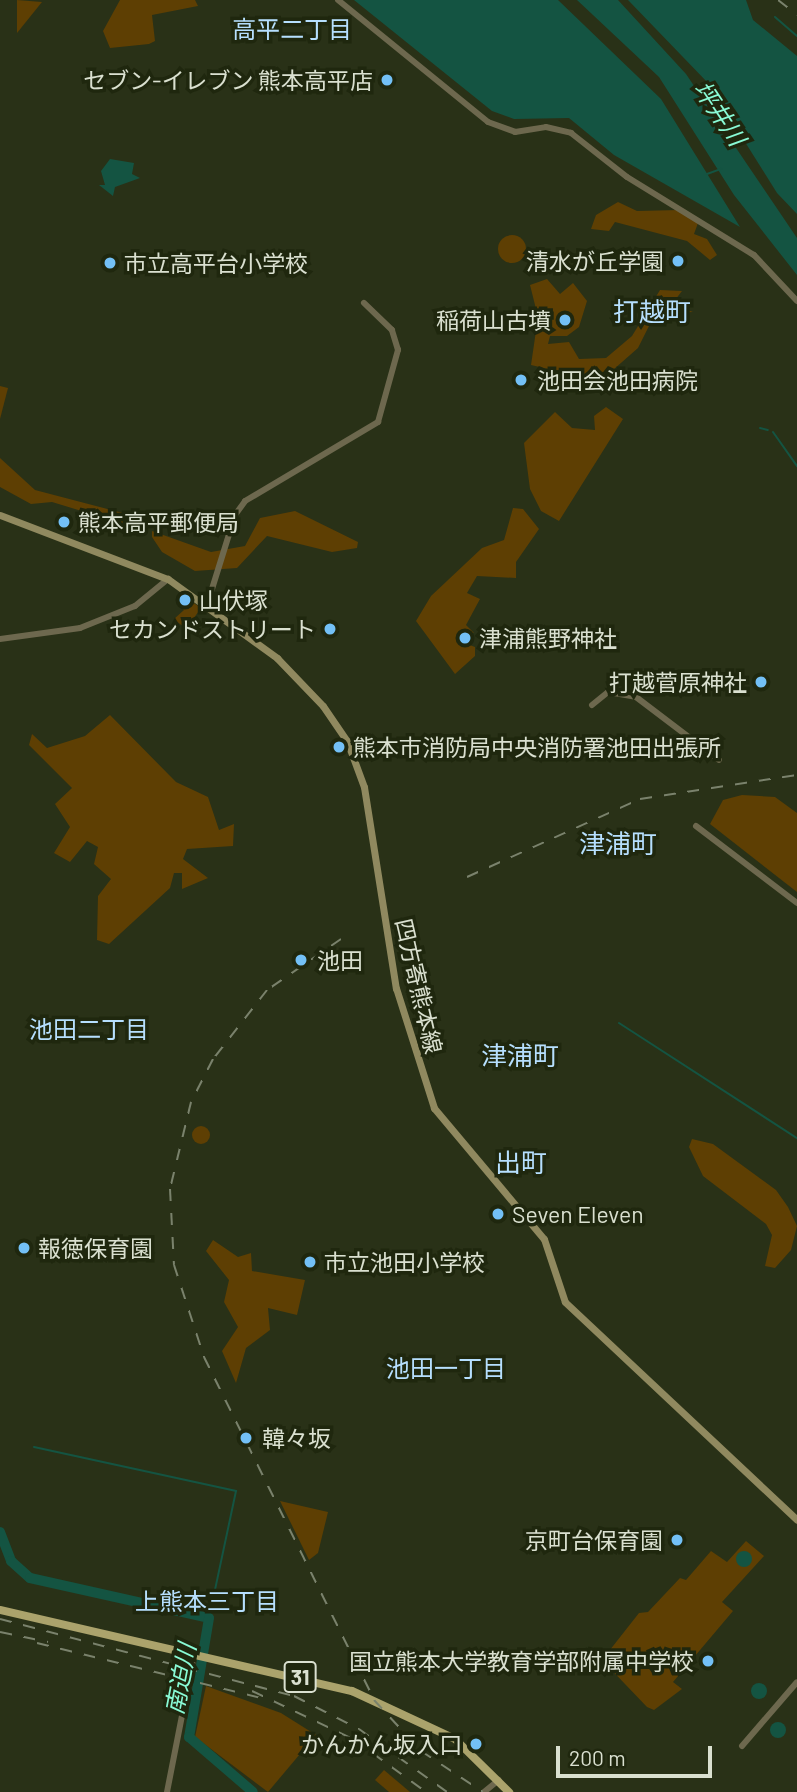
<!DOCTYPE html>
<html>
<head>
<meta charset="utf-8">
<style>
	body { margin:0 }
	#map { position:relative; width:797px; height:1792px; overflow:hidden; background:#293117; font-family:Barlow,"Noto Sans JP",sans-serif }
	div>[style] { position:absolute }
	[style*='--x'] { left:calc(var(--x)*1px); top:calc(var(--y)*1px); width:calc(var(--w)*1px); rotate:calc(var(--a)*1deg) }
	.green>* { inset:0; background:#5e3f03 }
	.round { border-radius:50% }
	.water>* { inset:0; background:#145442 }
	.stream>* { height:2px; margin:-1px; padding:0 1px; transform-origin:1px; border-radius:1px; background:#145442 }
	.river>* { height:10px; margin:-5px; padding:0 5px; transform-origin:5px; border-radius:5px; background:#145442 }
	.tertiary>* { height:6px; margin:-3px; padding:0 3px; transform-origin:3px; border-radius:3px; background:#6d684e }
	.secondary>* { height:7px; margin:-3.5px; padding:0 3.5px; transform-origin:3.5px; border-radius:3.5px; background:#90895f }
	.primary>* { height:8px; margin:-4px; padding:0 4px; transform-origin:4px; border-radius:4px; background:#aba36c }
	.rail>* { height:2px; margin-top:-1px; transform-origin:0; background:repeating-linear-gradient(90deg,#7a826c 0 12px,transparent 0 24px) }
	.dots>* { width:19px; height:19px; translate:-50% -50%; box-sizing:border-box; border:4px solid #1f270e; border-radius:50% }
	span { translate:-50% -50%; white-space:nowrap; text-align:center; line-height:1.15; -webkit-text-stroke:7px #1f270e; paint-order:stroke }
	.shield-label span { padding:2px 5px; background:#1f270e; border:2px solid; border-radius:5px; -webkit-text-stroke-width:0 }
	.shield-label { font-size:21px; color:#dae0d0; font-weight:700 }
	.poi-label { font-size:23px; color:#dae0d0 }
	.right { translate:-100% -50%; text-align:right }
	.left { translate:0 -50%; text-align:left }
	.street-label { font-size:23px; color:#dae0d0 }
	.neighbourhood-label { font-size:24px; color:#b6dffe }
	.water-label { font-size:24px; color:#89fbd6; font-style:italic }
	.quarter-label { font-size:26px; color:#b6dffe }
	.scale { position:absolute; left:556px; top:1746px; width:156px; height:32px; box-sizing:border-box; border:4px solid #dae0d0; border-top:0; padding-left:9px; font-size:21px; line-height:24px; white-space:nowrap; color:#dae0d0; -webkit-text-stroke:5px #1f270e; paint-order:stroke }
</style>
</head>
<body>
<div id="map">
	<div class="green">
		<i style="clip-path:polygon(17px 0,42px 2px,17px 33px)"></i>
		<i style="clip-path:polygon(120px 0,195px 0,198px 6px,152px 15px,155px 41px,149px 44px,110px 48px,103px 31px)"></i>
		<i style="clip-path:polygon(618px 202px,637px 211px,679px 210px,698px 223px,694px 234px,707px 239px,717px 255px,710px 260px,687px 241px,615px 222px,609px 231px,591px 229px,596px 215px)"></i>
		<i class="round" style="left:498px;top:235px;width:28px;height:28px"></i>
		<i style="clip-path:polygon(547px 279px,560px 294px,573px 283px,587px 301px,579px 327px,567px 336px,550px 336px,548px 344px,569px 342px,579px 359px,606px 358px,632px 336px,660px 290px,682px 291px,672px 304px,693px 312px,655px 314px,638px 348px,605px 377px,548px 369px,531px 365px,538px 317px,530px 285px)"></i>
		<i style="clip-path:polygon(0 386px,8px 388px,0 419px)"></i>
		<i style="clip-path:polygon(606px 407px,623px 419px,559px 521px,541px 511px,530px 489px,524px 443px,555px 412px,572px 428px,595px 430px,594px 416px)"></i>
		<i style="clip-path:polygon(0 458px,35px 490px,138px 517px,121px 523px,52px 502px,31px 504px,0 487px)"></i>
		<i style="clip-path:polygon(513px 508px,523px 509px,539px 529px,516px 562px,516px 578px,477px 576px,467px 593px,480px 599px,466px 625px,474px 633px,462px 631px,459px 641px,475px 647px,475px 656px,455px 674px,416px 621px,431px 596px,482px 548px,504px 540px)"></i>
		<i style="clip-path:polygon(295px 511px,358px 542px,357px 548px,332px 552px,267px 536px,237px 568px,195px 571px,162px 552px,152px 537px,152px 531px,211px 552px,245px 546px,260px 518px)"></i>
		<i style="clip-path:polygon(181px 594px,201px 608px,186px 629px,174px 619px,184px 610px,176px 601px)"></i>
		<i style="clip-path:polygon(110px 715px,176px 782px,208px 797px,219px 830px,234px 824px,233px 846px,187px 849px,183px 859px,208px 878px,182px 889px,182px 873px,174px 873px,170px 888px,109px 944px,97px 940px,98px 896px,111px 879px,94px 864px,98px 847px,87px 841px,70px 862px,54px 853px,70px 827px,55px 804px,72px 788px,29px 745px,32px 734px,47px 748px,85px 736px)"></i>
		<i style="clip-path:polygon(742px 795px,775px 797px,797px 813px,797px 892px,710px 824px,723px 800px)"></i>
		<i class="round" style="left:192px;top:1126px;width:18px;height:18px"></i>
		<i style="clip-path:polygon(692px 1139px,713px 1144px,776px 1190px,788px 1207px,797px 1226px,791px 1250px,775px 1268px,765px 1266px,772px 1235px,766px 1224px,703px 1176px,689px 1147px)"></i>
		<i style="clip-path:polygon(213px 1240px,238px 1257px,251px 1253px,252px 1271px,305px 1280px,297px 1315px,268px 1308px,270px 1330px,246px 1348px,236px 1383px,222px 1351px,238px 1327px,224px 1302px,229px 1280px,206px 1251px)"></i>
		<i style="clip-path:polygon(280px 1501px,328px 1512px,318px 1553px,309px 1560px)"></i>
		<i style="clip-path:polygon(746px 1541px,764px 1556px,722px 1602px,733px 1611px,673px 1682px,682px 1689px,654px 1710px,647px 1707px,602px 1660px,639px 1613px,648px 1612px,680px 1578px,686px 1580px,711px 1551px,727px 1562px)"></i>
		<i style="clip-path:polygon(206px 1686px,281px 1713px,316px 1735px,268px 1792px,195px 1737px)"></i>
		<i style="clip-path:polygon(384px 1770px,410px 1792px,389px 1792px,375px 1780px)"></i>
	</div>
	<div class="water">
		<i style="clip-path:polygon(354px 0,558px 0,661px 99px,740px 227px,614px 155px,569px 118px,514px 119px,492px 111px)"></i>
		<i style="clip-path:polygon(577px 0,618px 0,686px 74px,797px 238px,797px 275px,734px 195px,659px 77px)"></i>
		<i style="clip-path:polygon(628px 0,746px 0,753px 20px,797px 56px,797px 214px,777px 193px,708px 83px)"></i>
		<i style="clip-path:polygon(110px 159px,134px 163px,132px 174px,140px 178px,115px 187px,113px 196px,99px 185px,105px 185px,101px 171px)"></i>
		<i class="round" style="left:736px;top:1551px;width:16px;height:16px"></i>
		<i class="round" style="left:751px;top:1683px;width:16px;height:16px"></i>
		<i class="round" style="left:770px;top:1722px;width:16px;height:16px"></i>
	</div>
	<div class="stream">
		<i style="--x:775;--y:17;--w:29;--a:41"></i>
		<i style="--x:707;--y:174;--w:15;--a:-20"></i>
		<i style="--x:760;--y:428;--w:8;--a:14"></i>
		<i style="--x:773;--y:432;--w:42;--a:54.8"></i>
		<i style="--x:619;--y:1023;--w:212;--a:32.9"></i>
		<i style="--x:34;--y:1447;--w:207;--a:12.3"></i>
		<i style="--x:236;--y:1491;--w:130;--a:102"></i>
	</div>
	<div class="river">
		<i style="--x:0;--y:1532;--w:31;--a:69"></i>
		<i style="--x:11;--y:1561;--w:25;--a:42"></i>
		<i style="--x:30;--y:1578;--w:183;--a:12.6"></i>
		<i style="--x:209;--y:1618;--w:121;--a:99.5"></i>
		<i style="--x:189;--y:1737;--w:84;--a:40.7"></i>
	</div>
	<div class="tertiary">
		<i style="--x:338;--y:0;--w:193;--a:39.1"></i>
		<i style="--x:488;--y:122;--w:29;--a:20"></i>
		<i style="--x:515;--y:132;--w:31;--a:-9"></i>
		<i style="--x:546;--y:127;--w:26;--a:13"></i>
		<i style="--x:571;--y:133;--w:71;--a:38.2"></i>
		<i style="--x:627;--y:177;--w:149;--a:31.6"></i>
		<i style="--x:754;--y:255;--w:63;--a:46.9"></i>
		<i style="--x:207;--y:605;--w:94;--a:-72.7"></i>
		<i style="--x:235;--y:515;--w:17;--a:-54"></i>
		<i style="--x:245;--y:501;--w:155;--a:-30.7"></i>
		<i style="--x:378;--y:422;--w:75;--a:-74.5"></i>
		<i style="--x:398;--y:350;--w:21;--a:-107"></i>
		<i style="--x:392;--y:330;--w:39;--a:-136"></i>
		<i style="--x:0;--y:639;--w:81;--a:-7.8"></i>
		<i style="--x:80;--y:628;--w:59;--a:-21.8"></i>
		<i style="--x:135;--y:606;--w:43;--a:-39.3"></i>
		<i style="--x:592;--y:705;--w:21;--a:-39"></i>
		<i style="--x:608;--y:692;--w:28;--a:10"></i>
		<i style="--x:636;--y:697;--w:104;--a:37.2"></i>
		<i style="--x:696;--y:826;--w:127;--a:37.3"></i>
		<i style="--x:742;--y:1746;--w:84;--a:-49.3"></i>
		<i style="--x:167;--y:1792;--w:140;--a:-78.9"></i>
		<i style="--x:484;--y:1792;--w:19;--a:-39"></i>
	</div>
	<div class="secondary">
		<i style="--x:0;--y:515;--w:180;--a:20.9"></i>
		<i style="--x:168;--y:579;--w:135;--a:35.9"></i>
		<i style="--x:277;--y:658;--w:66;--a:46.2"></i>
		<i style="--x:323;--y:706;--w:42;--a:55.6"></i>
		<i style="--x:347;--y:741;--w:49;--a:69.7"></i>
		<i style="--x:364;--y:787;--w:204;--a:81"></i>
		<i style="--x:396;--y:988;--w:126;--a:72.4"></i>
		<i style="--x:434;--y:1108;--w:171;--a:50"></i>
		<i style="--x:544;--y:1239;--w:66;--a:71.6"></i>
		<i style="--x:565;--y:1302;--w:318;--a:43.2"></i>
	</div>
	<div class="primary">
		<i style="--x:0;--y:1610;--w:361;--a:13"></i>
		<i style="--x:352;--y:1691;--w:114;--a:25"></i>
		<i style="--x:455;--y:1739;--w:76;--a:44.5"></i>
	</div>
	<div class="rail">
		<i style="--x:778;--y:0;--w:24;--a:38"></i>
		<i style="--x:467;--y:877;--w:190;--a:-24.3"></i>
		<i style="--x:640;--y:799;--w:159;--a:-8.7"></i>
		<i style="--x:341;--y:939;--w:90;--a:145.4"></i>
		<i style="--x:267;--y:990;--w:88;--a:128"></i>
		<i style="--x:213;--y:1059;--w:48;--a:117.1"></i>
		<i style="--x:191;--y:1102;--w:89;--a:103.6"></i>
		<i style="--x:170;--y:1189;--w:76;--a:87"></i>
		<i style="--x:174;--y:1265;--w:97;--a:71.9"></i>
		<i style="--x:204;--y:1357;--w:383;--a:63.6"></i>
		<i style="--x:374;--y:1700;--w:69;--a:47.3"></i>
		<i style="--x:421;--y:1751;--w:74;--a:33.5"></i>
		<i style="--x:0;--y:1619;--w:304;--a:14.7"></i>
		<i style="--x:294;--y:1696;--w:73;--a:26.9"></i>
		<i style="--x:359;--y:1729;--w:108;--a:35.6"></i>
		<i style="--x:0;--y:1632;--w:49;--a:11.8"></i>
		<i style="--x:37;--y:1643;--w:231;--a:13.8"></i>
		<i style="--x:252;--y:1691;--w:112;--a:25.4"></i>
		<i style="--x:353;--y:1739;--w:90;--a:36"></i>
	</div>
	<div class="dots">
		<i style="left:387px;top:80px;background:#73c0f6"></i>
		<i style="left:678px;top:261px;background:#73c0f6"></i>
		<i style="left:110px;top:263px;background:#73c0f6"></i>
		<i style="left:565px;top:320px;background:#73c0f6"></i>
		<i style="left:521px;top:380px;background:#73c0f6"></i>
		<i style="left:64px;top:522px;background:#73c0f6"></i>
		<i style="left:185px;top:600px;background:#73c0f6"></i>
		<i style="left:330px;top:629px;background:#73c0f6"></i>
		<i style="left:465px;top:638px;background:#73c0f6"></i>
		<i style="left:761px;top:682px;background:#73c0f6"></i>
		<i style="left:339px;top:747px;background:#73c0f6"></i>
		<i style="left:301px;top:960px;background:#73c0f6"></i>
		<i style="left:498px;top:1214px;background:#73c0f6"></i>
		<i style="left:24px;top:1248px;background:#73c0f6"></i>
		<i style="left:310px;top:1262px;background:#73c0f6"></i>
		<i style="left:246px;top:1438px;background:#73c0f6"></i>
		<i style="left:677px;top:1540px;background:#73c0f6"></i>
		<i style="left:708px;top:1661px;background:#73c0f6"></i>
		<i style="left:476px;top:1744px;background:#73c0f6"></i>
	</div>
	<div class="shield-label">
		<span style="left:300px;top:1677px">31</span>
	</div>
	<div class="poi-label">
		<span class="right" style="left:373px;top:80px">セブン-イレブン 熊本高平店</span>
		<span class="right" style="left:664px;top:261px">清水が丘学園</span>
		<span class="left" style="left:124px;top:263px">市立高平台小学校</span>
		<span class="right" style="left:551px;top:320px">稲荷山古墳</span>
		<span class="left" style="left:537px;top:380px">池田会池田病院</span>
		<span class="left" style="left:78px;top:522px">熊本高平郵便局</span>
		<span class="left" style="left:199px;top:600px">山伏塚</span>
		<span class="right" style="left:316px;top:629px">セカンドストリート</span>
		<span class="left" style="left:479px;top:638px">津浦熊野神社</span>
		<span class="right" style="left:747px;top:682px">打越菅原神社</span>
		<span class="left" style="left:353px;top:747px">熊本市消防局中央消防署池田出張所</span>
		<span class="left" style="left:317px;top:960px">池田</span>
		<span class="left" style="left:512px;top:1214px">Seven Eleven</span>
		<span class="left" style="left:38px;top:1248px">報徳保育園</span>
		<span class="left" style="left:324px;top:1262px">市立池田小学校</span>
		<span class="left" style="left:262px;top:1438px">韓々坂</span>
		<span class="right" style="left:663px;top:1540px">京町台保育園</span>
		<span class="right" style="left:694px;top:1661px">国立熊本大学教育学部附属中学校</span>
		<span class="right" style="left:462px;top:1744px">かんかん坂入口</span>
	</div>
	<div class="street-label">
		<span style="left:419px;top:986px;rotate:77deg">四方寄熊本線</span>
	</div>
	<div class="neighbourhood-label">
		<span style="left:292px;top:29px">高平二丁目</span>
		<span style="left:89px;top:1029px">池田二丁目</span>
		<span style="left:446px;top:1368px">池田一丁目</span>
		<span style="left:207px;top:1601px">上熊本三丁目</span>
	</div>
	<div class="water-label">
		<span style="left:720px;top:113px;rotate:56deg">坪井川</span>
		<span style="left:180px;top:1679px;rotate:-79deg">南迫川</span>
	</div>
	<div class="quarter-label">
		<span style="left:652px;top:311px">打越町</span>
		<span style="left:618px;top:843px">津浦町</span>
		<span style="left:520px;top:1055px">津浦町</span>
		<span style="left:521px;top:1162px">出町</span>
	</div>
	<div class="scale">200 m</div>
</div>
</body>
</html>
